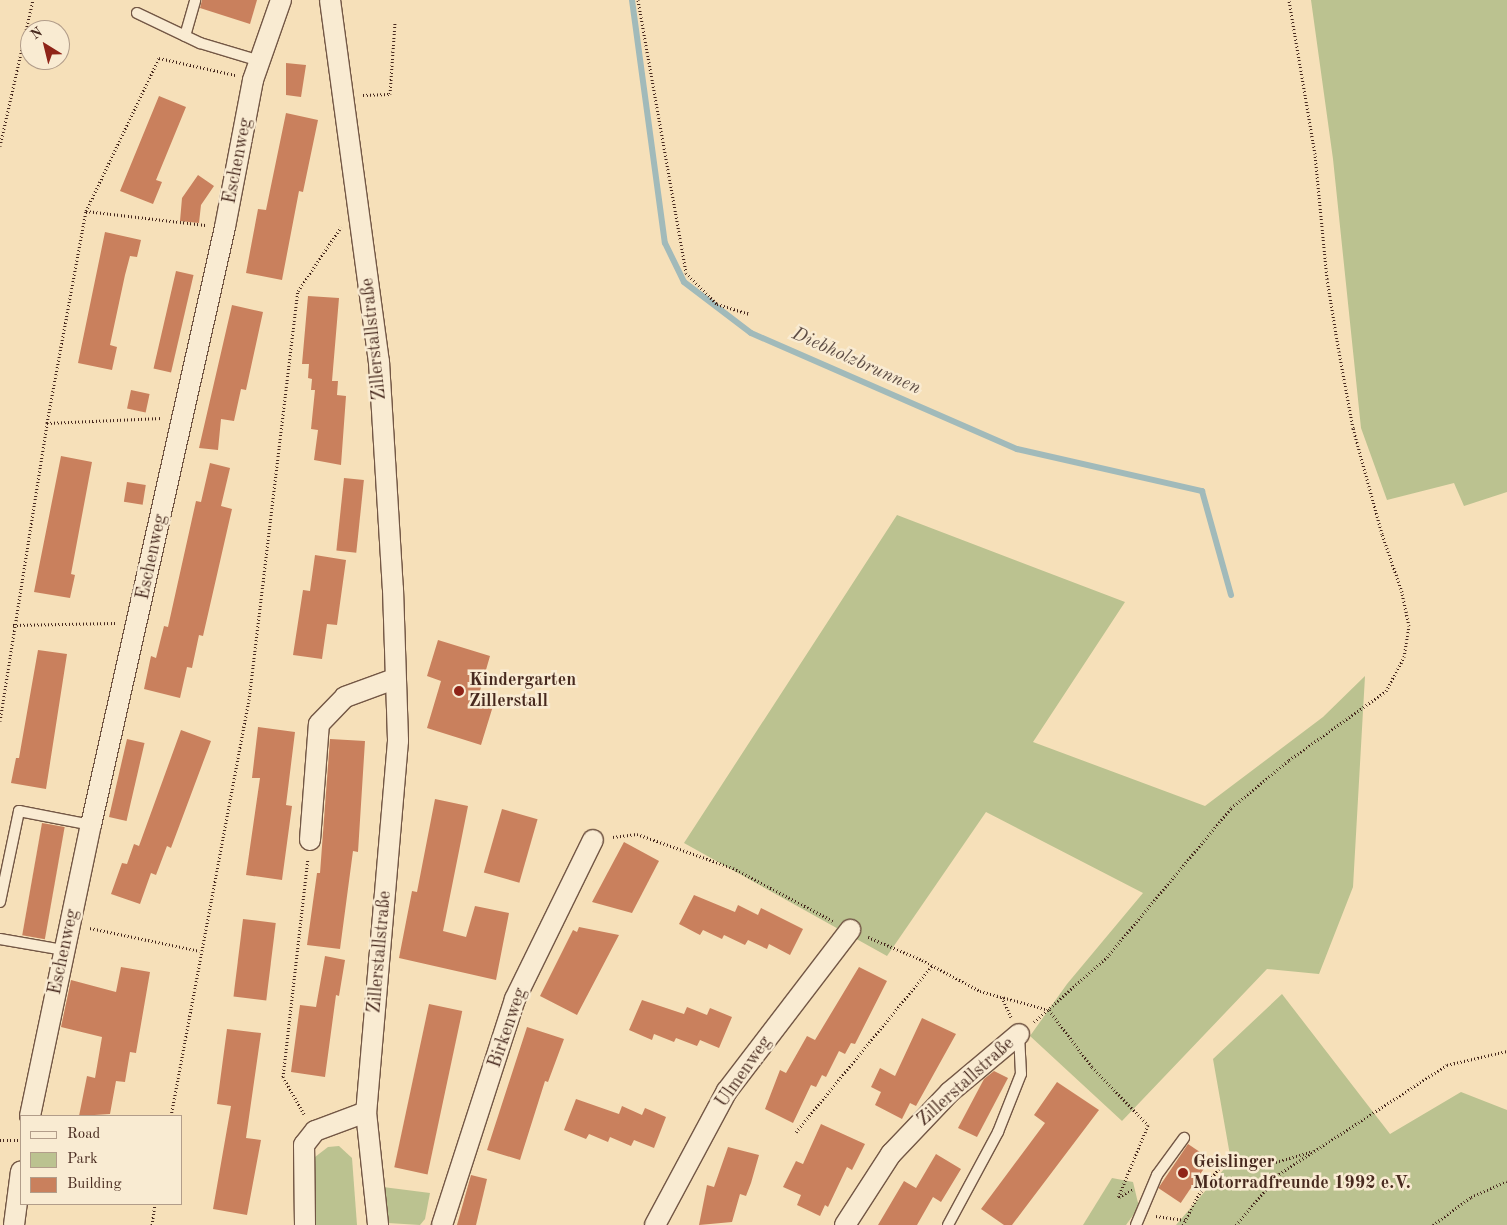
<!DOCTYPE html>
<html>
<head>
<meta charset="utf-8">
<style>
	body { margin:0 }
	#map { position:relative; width:1507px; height:1225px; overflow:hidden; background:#f6e0b9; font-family:"Old Standard TT",serif }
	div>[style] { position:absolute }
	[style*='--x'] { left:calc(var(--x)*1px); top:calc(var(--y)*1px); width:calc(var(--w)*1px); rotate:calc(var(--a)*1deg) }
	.green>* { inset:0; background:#bbc290 }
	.stream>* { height:6px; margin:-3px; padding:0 3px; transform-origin:3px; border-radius:3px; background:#a1baba }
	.building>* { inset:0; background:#c9805d; transform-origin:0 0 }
	.path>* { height:3px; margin-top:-1.5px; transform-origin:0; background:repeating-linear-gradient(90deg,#47291e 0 1px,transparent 0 3.5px) }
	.roads { filter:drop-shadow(1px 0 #735745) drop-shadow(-1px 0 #735745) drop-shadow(0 1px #735745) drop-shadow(0 -1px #735745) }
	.service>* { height:10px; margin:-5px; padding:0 5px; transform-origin:5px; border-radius:5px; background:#f9ebd2 }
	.minor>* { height:20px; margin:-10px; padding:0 10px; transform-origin:10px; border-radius:10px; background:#f9ebd2 }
	.dots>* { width:14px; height:14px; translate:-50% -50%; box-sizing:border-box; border:2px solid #f9ebd2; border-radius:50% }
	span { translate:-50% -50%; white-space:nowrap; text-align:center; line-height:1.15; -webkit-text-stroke:5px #f9ebd2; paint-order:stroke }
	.street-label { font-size:18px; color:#47291e }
	.poi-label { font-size:18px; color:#47291e; font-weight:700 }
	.left { translate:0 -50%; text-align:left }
	.water-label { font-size:19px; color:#5e4d45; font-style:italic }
	.legend { position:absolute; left:20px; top:1115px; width:162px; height:90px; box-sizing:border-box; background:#f9ebd2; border:1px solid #b29d8a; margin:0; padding:6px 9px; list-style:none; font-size:15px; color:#47291e }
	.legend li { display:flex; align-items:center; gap:10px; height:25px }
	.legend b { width:25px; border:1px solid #b29d8a }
	.north { position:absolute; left:20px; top:20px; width:50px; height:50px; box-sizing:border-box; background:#f9ebd2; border:1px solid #b29d8a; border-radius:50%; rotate:324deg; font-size:14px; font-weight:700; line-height:20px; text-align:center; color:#47291e }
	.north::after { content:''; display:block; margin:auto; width:18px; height:22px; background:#8f2418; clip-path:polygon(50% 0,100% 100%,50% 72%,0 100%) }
</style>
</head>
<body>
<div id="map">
	<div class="green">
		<i style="clip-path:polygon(1311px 0,1507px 0,1507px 492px,1464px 506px,1454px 483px,1387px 500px,1361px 428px,1333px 159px)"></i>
		<i style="clip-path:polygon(897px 515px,1125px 602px,1033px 742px,1205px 806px,1323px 717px,1365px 676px,1353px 887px,1319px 974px,1267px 969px,1122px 1121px,1030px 1036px,1067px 984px,1143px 893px,986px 812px,887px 956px,684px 843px)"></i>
		<i style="clip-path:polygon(1282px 994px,1390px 1134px,1461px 1092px,1507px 1110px,1507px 1225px,1176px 1225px,1231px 1161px,1213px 1059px)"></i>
		<i style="clip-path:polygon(339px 1146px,352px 1158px,357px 1225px,313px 1225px,315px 1157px,328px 1147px)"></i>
		<i style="clip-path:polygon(1112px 1178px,1133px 1182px,1139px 1207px,1126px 1225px,1083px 1225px)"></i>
		<i style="clip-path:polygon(383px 1187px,430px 1193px,425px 1219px,420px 1225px,388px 1223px)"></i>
	</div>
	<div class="stream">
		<i style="--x:632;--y:0;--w:245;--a:82.3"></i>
		<i style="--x:665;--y:243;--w:43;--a:64"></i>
		<i style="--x:684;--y:282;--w:84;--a:37.3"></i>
		<i style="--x:751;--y:333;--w:290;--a:23.6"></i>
		<i style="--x:1017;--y:449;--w:190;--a:12.8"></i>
		<i style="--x:1202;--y:491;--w:108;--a:74.4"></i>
	</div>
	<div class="building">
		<i style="clip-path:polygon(202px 0,257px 0,250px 24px,200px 8px)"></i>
		<i style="clip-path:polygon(286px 63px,306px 65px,301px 97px,286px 95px)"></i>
		<i style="clip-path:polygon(159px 96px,186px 107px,156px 180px,162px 182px,153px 204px,120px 191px)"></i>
		<i style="clip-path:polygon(286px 113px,318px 120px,303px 192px,299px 191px,282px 280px,246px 273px,258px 209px,266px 210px)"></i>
		<i style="clip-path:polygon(198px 175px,214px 186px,201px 205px,199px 223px,180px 221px,182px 198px)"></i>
		<i style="clip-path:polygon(105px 232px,141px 240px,137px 257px,130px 256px,125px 275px,110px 345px,117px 347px,112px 370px,78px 363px)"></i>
		<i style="left:176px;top:271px;width:18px;height:100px;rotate:13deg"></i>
		<i style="clip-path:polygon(308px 296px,339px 298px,332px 381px,338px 381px,337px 395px,346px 396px,341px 465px,314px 460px,318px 430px,311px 429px,315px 390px,311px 390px,312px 379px,308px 378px,309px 364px,302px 364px)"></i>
		<i style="clip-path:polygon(232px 305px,263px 312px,246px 390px,241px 389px,234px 421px,221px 419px,218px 450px,199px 448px)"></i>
		<i style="left:131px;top:390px;width:19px;height:19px;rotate:12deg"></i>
		<i style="clip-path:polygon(61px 456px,92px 462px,71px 574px,75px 575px,70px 598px,34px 592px)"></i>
		<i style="clip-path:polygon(210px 463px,230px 468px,221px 506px,232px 509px,203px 636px,199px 635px,192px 668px,187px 667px,180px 698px,144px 689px,151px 656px,156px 658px,164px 626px,168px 627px,196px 501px,201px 502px)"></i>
		<i style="left:344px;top:478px;width:20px;height:73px;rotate:6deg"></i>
		<i style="left:127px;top:482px;width:19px;height:20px;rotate:9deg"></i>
		<i style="clip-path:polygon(315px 555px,346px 560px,337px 625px,327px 624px,322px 659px,293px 655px,303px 590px,310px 591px)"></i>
		<i style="clip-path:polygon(438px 640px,490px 656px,477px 701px,493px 706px,481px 745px,427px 728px,441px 681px,427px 676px)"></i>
		<i style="clip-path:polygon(38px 650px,67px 654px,46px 789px,11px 783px,16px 758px,19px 758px)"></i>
		<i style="clip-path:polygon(258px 727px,295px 732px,286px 805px,292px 806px,282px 880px,246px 875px,260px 778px,252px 778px)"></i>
		<i style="clip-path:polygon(181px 730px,211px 741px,171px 848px,167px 846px,156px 875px,151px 873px,140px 904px,111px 894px,122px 863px,127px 864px,134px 844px,139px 846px)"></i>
		<i style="left:127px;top:739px;width:18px;height:80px;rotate:13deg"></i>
		<i style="clip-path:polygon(330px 739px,365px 741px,358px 852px,353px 851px,340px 949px,307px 945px,317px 873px,320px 873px)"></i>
		<i style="clip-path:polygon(435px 799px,468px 806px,443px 931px,466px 937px,475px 906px,509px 913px,496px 980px,399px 958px,412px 891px,417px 892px)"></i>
		<i style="left:502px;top:809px;width:37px;height:66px;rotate:16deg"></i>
		<i style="left:42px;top:823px;width:23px;height:114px;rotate:10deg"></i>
		<i style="clip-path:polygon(624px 842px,659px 861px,632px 913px,592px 902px)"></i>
		<i style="clip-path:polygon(694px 895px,735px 912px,738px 905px,758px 915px,761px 908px,803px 929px,790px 955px,769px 944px,767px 949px,748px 940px,745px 945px,724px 935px,722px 939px,703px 930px,700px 935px,679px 924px)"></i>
		<i style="left:243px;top:919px;width:33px;height:78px;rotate:7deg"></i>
		<i style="clip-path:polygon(579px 927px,619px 935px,577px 1015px,540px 996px,573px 930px,577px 932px)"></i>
		<i style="clip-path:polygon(325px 956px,345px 960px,339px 996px,336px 995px,325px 1077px,291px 1072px,300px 1005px,316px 1007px)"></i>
		<i style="clip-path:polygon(121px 967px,150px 972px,136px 1053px,130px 1052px,125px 1082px,116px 1081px,110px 1114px,79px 1116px,87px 1076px,95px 1078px,102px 1037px,61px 1027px,71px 980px,116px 992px)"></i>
		<i style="clip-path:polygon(859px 967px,887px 981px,855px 1044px,851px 1043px,845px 1054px,839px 1051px,826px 1077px,822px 1075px,816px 1087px,811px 1085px,793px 1123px,765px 1109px,780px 1070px,786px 1073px,807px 1036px,815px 1040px)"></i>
		<i style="clip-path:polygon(642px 1000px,684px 1014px,687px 1007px,707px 1015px,710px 1008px,732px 1017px,719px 1048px,700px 1040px,697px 1046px,676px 1038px,674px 1042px,654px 1034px,652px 1040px,629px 1030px)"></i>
		<i style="left:429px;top:1004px;width:34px;height:167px;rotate:12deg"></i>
		<i style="clip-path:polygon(922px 1018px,956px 1034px,916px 1106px,910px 1103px,902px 1119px,875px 1105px,881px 1092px,871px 1087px,880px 1068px,895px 1076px)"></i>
		<i style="clip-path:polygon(527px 1027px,564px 1039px,548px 1082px,545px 1081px,520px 1160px,487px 1150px)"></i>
		<i style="clip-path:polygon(227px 1029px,261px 1033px,246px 1138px,261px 1140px,247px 1215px,213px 1209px,231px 1106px,217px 1104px)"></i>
		<i style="clip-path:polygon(994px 1071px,1008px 1078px,977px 1137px,958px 1128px,984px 1079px)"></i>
		<i style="clip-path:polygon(1057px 1082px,1099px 1110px,1012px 1225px,1004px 1225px,981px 1209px,1045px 1123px,1034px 1115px)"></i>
		<i style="clip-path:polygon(576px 1099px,619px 1114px,622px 1106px,642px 1115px,645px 1108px,666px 1117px,654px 1148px,634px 1140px,631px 1146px,610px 1137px,608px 1142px,589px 1134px,586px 1139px,564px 1130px)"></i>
		<i style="clip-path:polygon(821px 1124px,865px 1144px,852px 1170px,847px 1167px,828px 1207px,825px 1205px,820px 1216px,797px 1205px,801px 1195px,783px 1187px,796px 1161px,803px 1164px)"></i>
		<i style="left:1188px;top:1144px;width:27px;height:53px;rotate:34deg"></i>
		<i style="clip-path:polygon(728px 1147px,759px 1155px,751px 1183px,746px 1196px,740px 1194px,732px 1222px,699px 1225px,707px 1185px,714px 1187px)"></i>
		<i style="clip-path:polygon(936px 1154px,961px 1169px,941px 1202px,933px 1197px,917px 1225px,878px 1225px,904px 1181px,916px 1188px)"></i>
		<i style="clip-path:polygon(471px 1175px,487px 1179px,476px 1225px,457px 1225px)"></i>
	</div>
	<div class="path">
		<i style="--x:638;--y:0;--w:277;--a:80"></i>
		<i style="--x:686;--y:273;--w:44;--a:45"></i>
		<i style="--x:717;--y:304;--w:34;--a:17"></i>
		<i style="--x:363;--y:95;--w:27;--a:-2"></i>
		<i style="--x:390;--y:94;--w:72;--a:-86"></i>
		<i style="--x:0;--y:146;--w:150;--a:-77.3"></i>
		<i style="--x:86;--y:211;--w:120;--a:6.7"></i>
		<i style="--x:47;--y:423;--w:115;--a:-2.5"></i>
		<i style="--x:13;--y:625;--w:102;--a:-1.1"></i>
		<i style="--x:0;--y:721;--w:302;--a:-81"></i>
		<i style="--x:47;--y:423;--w:216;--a:-79.6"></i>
		<i style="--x:86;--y:211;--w:170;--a:-64.5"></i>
		<i style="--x:159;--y:58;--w:78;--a:12.6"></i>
		<i style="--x:613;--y:837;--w:24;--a:-7"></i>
		<i style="--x:637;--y:834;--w:102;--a:19.5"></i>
		<i style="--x:733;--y:868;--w:113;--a:27.9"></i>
		<i style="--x:90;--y:928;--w:112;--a:11.8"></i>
		<i style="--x:868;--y:937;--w:59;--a:23.1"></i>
		<i style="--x:922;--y:960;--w:66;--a:28.1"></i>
		<i style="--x:980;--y:991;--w:72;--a:15.4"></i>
		<i style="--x:1049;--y:1010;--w:71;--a:53"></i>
		<i style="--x:1092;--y:1067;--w:81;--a:46"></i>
		<i style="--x:1148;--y:1125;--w:79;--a:112.3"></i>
		<i style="--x:1002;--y:997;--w:22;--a:66"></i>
		<i style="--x:1034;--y:1022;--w:98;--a:-41.7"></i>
		<i style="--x:1107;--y:957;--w:194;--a:-50.2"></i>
		<i style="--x:1231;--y:808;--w:75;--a:-39.6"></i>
		<i style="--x:1289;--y:760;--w:119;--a:-35.4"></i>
		<i style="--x:1386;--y:691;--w:38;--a:-62"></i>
		<i style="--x:1404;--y:657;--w:31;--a:-81"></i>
		<i style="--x:1409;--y:626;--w:35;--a:-102"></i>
		<i style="--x:1402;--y:592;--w:61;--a:-109"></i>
		<i style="--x:1382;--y:534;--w:110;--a:-105.3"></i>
		<i style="--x:1353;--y:428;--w:77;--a:-100.4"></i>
		<i style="--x:1339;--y:352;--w:74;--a:-99.3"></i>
		<i style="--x:1327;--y:279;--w:126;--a:-95.5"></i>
		<i style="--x:1315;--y:154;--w:156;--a:-99.6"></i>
		<i style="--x:304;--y:1114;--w:43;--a:-119.6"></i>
		<i style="--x:283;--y:1077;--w:220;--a:-83.5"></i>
		<i style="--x:171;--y:1116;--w:423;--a:-79.4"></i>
		<i style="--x:249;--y:700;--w:412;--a:-83.2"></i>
		<i style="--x:298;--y:291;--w:77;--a:-56.1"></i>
		<i style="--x:796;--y:1132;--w:215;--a:-50.7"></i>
		<i style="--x:0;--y:1140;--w:21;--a:0"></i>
		<i style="--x:1119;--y:1197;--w:16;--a:-30"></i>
		<i style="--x:1156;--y:1216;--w:29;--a:8"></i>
		<i style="--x:152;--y:1225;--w:21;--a:-82"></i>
		<i style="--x:1183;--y:1225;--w:35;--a:-63"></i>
		<i style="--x:1199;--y:1194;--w:41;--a:-52"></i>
		<i style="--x:1224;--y:1162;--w:35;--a:8"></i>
		<i style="--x:1259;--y:1167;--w:56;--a:-16.5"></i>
		<i style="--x:1236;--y:1225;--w:67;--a:-49.9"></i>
		<i style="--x:1279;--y:1174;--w:200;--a:-33"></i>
		<i style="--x:1447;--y:1065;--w:62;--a:-13.1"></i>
		<i style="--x:1433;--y:1225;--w:47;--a:-36.4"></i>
		<i style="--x:1471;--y:1197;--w:39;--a:-24"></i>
	</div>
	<div class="roads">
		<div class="service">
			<i style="--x:137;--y:13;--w:70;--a:25.5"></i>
			<i style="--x:200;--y:43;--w:63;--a:16.7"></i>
			<i style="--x:185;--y:36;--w:37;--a:-74"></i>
			<i style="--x:0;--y:902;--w:93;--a:-78.2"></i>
			<i style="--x:19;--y:811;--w:73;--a:11"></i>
			<i style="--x:0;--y:939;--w:65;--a:9.8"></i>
			<i style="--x:948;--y:1225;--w:106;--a:-61.7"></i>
			<i style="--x:998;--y:1132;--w:62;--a:-68.4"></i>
			<i style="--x:1021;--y:1074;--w:40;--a:-92.9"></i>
			<i style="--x:1136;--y:1225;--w:54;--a:-67.2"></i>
			<i style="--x:1157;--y:1175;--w:46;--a:-53.9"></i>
		</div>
		<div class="minor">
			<i style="--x:330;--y:0;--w:365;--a:82.3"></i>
			<i style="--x:379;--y:362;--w:227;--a:86.5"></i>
			<i style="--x:393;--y:589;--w:152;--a:88.1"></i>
			<i style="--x:398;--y:741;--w:372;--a:94.9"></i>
			<i style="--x:366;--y:1112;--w:114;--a:83.9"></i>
			<i style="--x:310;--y:840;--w:116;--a:-85.6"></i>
			<i style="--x:319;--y:724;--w:37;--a:-46"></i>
			<i style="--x:345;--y:697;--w:52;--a:-20.2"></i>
			<i style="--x:30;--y:1116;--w:297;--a:-78.2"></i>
			<i style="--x:91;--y:825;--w:613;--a:-77.37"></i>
			<i style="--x:225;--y:227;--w:150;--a:-79.2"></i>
			<i style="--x:253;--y:80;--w:85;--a:-70.7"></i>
			<i style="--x:14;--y:1225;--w:54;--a:-82.6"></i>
			<i style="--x:305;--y:1225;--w:80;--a:-90.7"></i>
			<i style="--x:304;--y:1145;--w:18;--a:-52"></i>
			<i style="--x:315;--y:1131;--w:54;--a:-20.4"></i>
			<i style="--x:442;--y:1225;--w:237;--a:-72.1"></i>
			<i style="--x:515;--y:999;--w:177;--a:-63.9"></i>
			<i style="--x:655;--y:1225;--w:152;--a:-61.8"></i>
			<i style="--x:727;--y:1091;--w:203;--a:-52.6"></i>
			<i style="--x:845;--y:1225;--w:85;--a:-57.1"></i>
			<i style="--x:891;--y:1154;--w:86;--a:-46.4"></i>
			<i style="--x:950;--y:1092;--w:90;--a:-40"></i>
		</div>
	</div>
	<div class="dots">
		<i style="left:459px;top:691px;background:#8f2418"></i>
		<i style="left:1183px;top:1173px;background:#8f2418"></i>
	</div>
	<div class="street-label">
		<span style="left:238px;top:161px;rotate:-79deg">Eschenweg</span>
		<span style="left:374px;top:339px;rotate:-96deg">Zillerstallstraße</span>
		<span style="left:152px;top:557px;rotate:-78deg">Eschenweg</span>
		<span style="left:64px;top:952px;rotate:-78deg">Eschenweg</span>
		<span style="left:380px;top:952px;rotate:-85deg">Zillerstallstraße</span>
		<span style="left:508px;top:1028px;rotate:-71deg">Birkenweg</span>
		<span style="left:744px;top:1072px;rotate:-55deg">Ulmenweg</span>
		<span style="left:966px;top:1082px;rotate:-42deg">Zillerstallstraße</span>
	</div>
	<div class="poi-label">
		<span class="left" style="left:469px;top:691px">Kindergarten<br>Zillerstall</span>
		<span class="left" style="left:1193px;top:1173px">Geislinger<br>Motorradfreunde 1992 e.V.</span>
	</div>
	<div class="water-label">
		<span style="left:856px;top:362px;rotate:24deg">Diebholzbrunnen</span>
	</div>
	<ul class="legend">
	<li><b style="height:6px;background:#f9ebd2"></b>Road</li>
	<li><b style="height:14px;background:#bbc290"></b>Park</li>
	<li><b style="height:14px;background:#c9805d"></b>Building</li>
	</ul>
	<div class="north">N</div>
</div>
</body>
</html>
